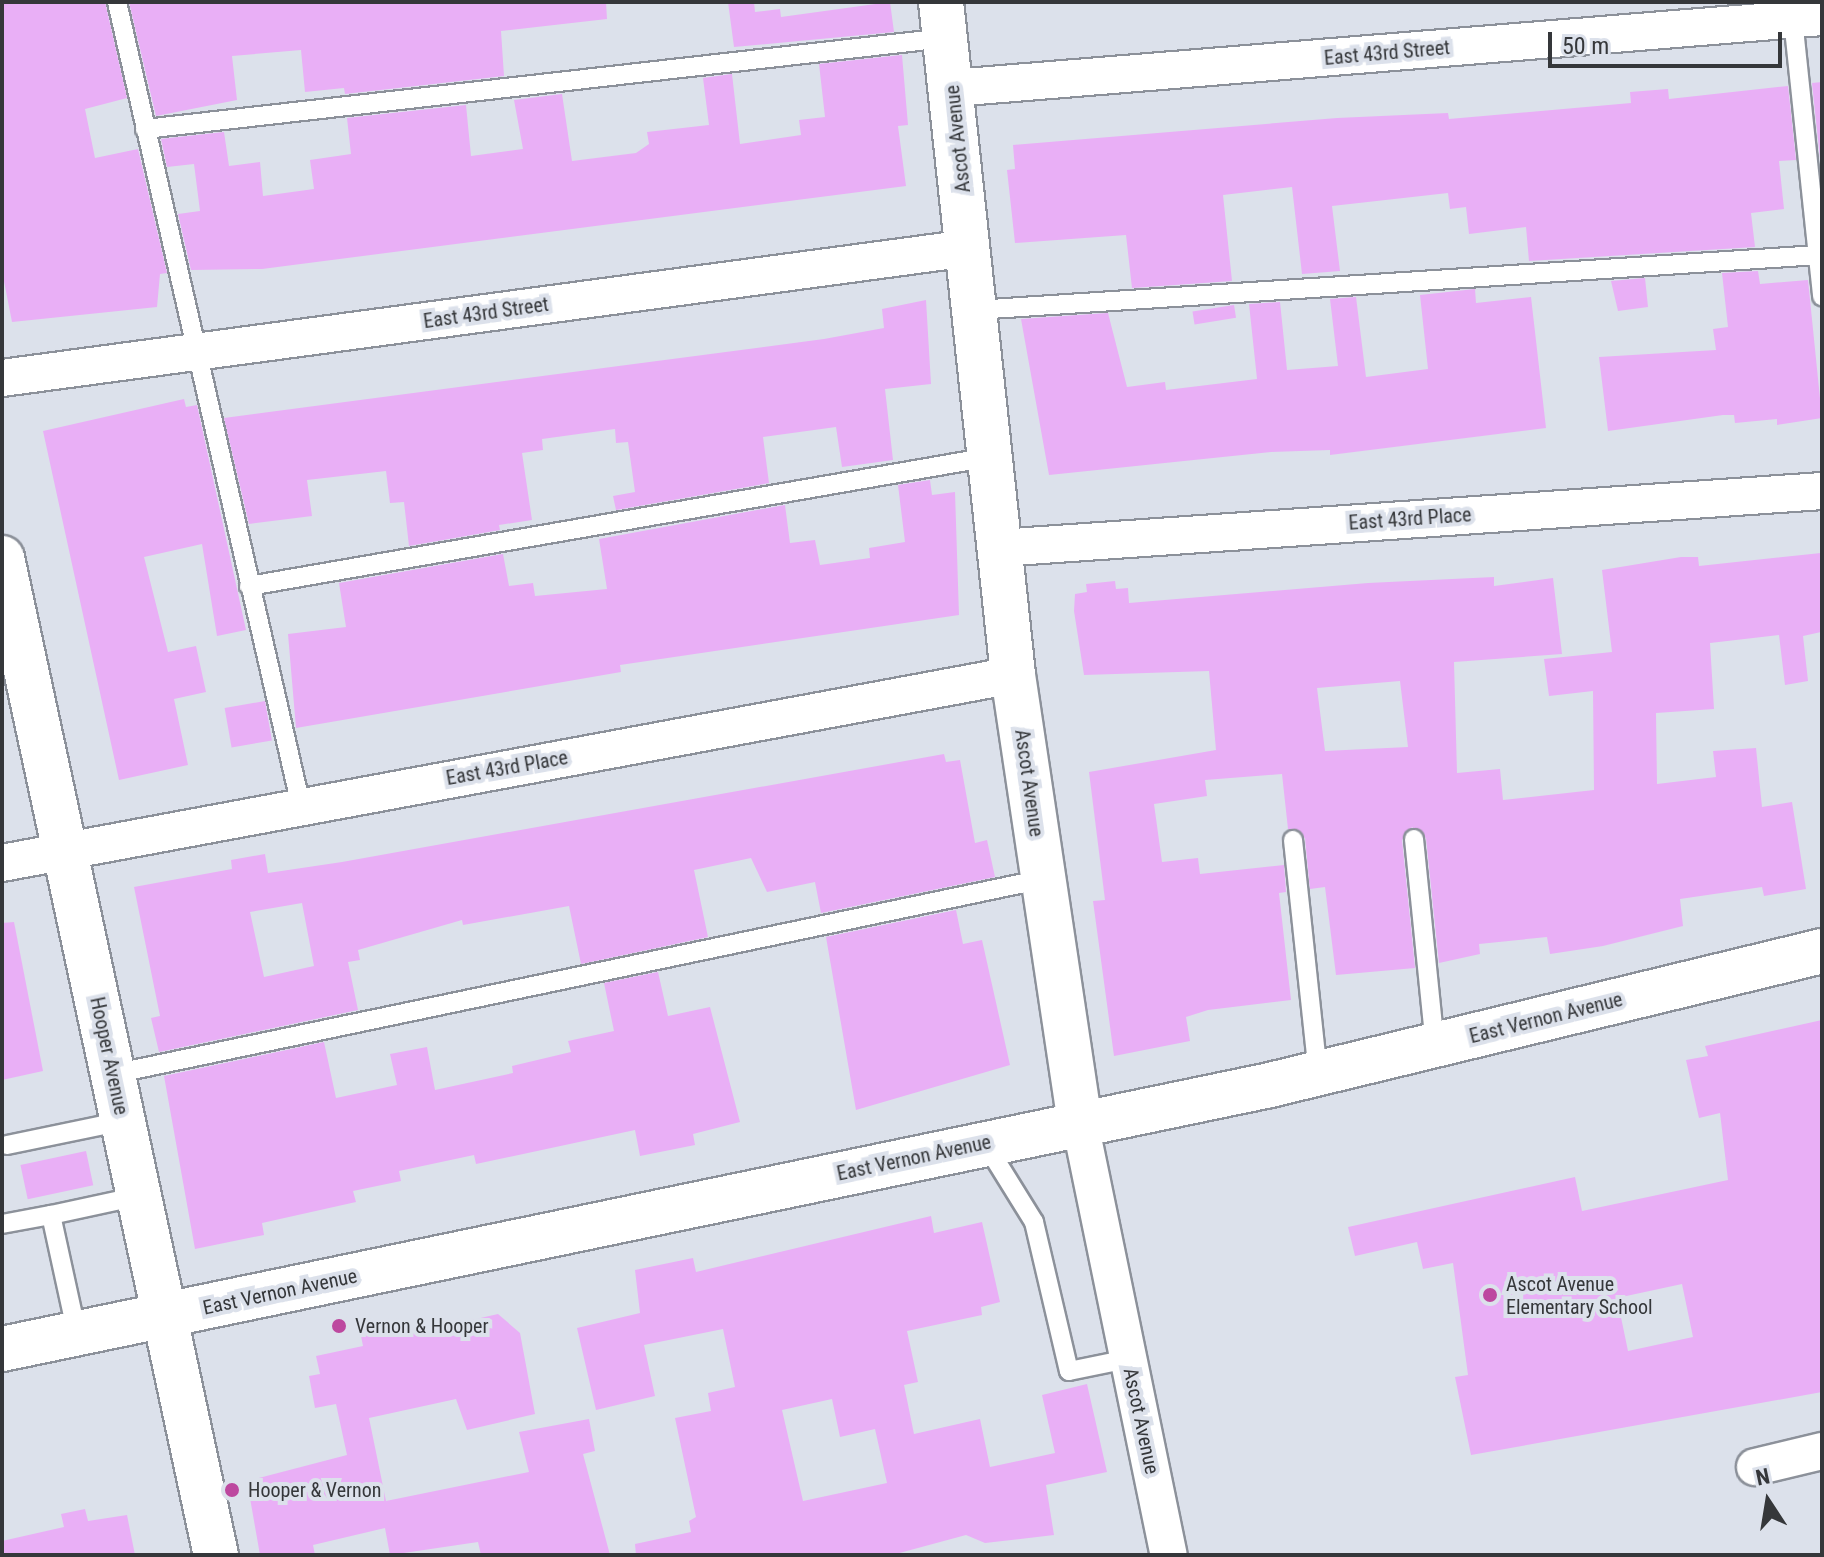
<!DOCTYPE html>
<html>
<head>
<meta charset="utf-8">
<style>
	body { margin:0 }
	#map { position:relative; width:1824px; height:1557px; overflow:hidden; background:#dce1eb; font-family:"Roboto Condensed",sans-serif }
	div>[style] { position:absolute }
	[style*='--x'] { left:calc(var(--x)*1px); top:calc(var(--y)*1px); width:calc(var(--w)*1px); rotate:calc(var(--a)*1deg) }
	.building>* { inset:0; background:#e9aff6; transform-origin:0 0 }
	.roads { filter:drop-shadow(2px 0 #8c919a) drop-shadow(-2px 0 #8c919a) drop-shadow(0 2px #8c919a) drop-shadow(0 -2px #8c919a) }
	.service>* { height:18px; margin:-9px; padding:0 9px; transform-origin:9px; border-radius:9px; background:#fff }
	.minor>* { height:36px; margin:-18px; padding:0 18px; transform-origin:18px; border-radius:18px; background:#fff }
	.tertiary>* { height:44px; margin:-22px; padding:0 22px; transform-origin:22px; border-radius:22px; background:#fff }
	.secondary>* { height:44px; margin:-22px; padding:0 22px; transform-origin:22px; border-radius:22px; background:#fff }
	.dots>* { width:22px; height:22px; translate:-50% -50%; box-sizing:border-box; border:4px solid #dce1eb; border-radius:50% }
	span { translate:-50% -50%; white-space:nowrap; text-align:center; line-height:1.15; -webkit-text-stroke:8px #dce1eb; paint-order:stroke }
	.street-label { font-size:20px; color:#35373a }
	.poi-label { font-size:20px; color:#35373a }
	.left { translate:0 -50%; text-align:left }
	.frame { position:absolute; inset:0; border:4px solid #35373a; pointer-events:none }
	.north { position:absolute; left:1728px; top:1461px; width:80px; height:80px; -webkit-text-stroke:6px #dce1eb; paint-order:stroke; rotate:348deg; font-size:22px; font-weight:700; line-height:32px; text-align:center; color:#35373a }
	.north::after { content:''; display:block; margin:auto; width:28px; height:36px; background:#35373a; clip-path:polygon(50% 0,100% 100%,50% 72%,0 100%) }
	.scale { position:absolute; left:1548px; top:32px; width:234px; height:36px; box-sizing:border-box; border:4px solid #35373a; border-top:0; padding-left:10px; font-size:24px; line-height:28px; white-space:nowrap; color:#35373a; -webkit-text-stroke:6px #dce1eb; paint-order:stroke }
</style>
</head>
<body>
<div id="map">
	<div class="building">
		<i style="clip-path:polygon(2px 2px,105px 2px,127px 98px,85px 109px,95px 158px,138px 149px,167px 273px,160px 274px,157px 307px,12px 322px,2px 271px)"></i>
		<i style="clip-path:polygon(129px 2px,606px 2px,607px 19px,501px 31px,504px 76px,345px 94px,344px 88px,305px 92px,301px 50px,232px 56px,237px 100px,156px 116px)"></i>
		<i style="clip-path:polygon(728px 2px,754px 2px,755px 12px,780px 9px,781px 17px,890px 2px,894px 32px,734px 47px)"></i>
		<i style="clip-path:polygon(902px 55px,908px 125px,898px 126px,906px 186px,262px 269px,191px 270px,178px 214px,200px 211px,194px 164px,167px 167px,161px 139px,224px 132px,229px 166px,260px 162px,263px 196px,314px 189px,310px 160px,351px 154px,347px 118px,466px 105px,471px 156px,523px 149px,514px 100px,562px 94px,572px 161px,636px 153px,649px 144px,647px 132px,709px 125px,703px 78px,732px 74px,740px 144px,801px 135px,799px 120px,825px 117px,819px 64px)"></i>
		<i style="clip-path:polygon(1822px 82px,1822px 158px,1820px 158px,1812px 83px)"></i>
		<i style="clip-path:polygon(1788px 86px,1796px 160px,1779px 161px,1784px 209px,1751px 213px,1755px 247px,1529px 261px,1526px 227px,1469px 234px,1466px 207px,1450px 209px,1448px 193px,1332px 206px,1340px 271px,1302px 274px,1292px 187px,1223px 195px,1232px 281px,1132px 288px,1126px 235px,1015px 243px,1007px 170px,1015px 169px,1013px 145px,1337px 118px,1448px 113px,1449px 119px,1631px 103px,1630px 92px,1668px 89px,1669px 99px)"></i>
		<i style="clip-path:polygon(1758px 271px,1760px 284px,1808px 280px,1822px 418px,1777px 425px,1777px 419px,1735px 423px,1734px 415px,1723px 415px,1608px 431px,1599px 357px,1716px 350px,1713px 329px,1728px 327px,1722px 273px)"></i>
		<i style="clip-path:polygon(1645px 278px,1648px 307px,1618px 311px,1611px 281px)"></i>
		<i style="clip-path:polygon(1475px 289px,1476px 303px,1531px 297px,1546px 428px,1330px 455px,1330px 450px,1271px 452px,1049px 475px,1021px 319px,1108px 313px,1127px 387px,1165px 382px,1166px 390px,1257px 379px,1249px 304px,1280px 302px,1287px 370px,1338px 366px,1330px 299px,1356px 297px,1366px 377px,1428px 369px,1420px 295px)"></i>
		<i style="clip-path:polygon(926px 300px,931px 384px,885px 389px,893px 460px,842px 467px,836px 427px,763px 437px,769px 483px,616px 510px,613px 496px,635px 492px,628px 442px,616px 443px,615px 429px,542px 439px,543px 450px,522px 453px,532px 520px,499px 525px,500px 530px,409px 546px,404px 502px,390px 503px,386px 471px,307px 480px,312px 516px,249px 524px,224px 418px,824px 339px,884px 328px,882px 309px)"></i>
		<i style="left:1234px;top:305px;width:13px;height:42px;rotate:81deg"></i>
		<i style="clip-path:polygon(184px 399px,186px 407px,197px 405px,246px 630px,217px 636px,202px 544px,144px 557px,168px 652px,196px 646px,206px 692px,174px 699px,188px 765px,119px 780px,43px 431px)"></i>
		<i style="clip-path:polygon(930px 480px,932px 495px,955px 492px,959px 615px,620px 665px,621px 672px,296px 728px,288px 634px,346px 627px,339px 583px,503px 554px,509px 586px,533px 583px,535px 596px,607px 589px,599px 539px,785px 505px,790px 543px,815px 540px,820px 565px,870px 558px,869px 548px,905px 542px,898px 485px)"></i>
		<i style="clip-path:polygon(evenodd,1821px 553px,1821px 632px,1803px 636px,1808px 681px,1785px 685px,1779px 635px,1710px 643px,1714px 709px,1656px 713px,1657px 784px,1716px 777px,1713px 751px,1756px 748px,1762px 807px,1792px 802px,1806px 889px,1764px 896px,1762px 887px,1680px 899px,1683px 926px,1603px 946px,1550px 954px,1547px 937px,1479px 944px,1480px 954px,1439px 963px,1426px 838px,1412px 827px,1402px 840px,1415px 968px,1336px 975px,1325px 887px,1310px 889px,1305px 838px,1288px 829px,1282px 774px,1205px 780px,1207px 796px,1154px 804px,1162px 862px,1198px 858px,1200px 874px,1284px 865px,1286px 892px,1279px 893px,1291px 1000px,1208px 1010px,1186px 1017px,1190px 1041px,1114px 1056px,1093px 901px,1105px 900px,1089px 772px,1216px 750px,1209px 671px,1084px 675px,1074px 611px,1075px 594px,1087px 592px,1086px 584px,1115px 581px,1116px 589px,1128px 588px,1129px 603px,1368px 583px,1494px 577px,1494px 586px,1553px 578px,1562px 654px,1454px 662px,1457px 773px,1500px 769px,1503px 800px,1594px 790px,1593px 691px,1549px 696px,1544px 659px,1612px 652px,1602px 570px,1681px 557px,1698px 557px,1699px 566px,1821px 553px,1400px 681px,1408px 747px,1325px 751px,1317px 688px,1400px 681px)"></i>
		<i style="left:265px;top:701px;width:40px;height:41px;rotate:80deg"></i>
		<i style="clip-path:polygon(evenodd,944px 754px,946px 762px,960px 760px,975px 843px,987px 840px,995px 877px,821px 913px,815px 882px,767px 892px,751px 858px,694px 870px,708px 937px,581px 964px,569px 906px,463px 925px,462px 920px,358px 950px,360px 960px,348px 962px,358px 1010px,159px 1052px,151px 1018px,160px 1016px,134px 887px,232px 869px,231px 860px,265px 854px,268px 873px,342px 862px,944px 754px,302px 903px,314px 966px,264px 977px,250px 912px,302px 903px)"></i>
		<i style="clip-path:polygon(956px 910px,963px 944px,982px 940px,1010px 1065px,856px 1110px,826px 937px)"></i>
		<i style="clip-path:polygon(14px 922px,43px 1071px,2px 1080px,2px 923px)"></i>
		<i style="clip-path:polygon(658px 972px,668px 1016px,710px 1007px,740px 1122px,693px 1134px,695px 1145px,640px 1156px,635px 1130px,476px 1164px,474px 1155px,399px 1171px,401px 1181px,353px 1191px,356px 1202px,262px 1223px,264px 1235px,195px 1249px,164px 1076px,324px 1042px,336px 1098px,397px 1085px,390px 1054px,427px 1047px,435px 1090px,513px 1073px,512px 1066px,571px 1052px,568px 1041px,614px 1031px,604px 983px)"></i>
		<i style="clip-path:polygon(evenodd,1822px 1020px,1822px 1392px,1471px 1455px,1455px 1377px,1468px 1375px,1453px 1263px,1423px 1269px,1417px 1242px,1355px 1256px,1348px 1227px,1575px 1177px,1582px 1211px,1728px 1180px,1720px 1113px,1699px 1118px,1686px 1060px,1708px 1056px,1705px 1046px,1822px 1020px,1682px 1284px,1693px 1337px,1628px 1351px,1617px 1298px,1682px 1284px)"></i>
		<i style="left:86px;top:1151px;width:35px;height:67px;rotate:78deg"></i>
		<i style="clip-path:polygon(evenodd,931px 1216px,934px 1233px,982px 1222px,1000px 1302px,981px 1307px,982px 1315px,907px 1331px,918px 1382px,904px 1385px,914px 1434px,980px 1419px,990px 1467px,1055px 1453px,1042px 1395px,1087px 1384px,1107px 1472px,1046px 1485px,1054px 1535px,985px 1543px,966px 1535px,892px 1555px,636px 1555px,635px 1544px,691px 1532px,689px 1521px,696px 1517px,675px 1418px,711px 1411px,708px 1393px,735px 1387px,723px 1329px,644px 1345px,655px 1396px,596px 1410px,577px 1328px,640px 1313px,635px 1270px,693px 1258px,696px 1272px,931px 1216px,832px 1399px,840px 1437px,875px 1429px,887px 1483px,803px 1501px,782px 1410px,832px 1399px)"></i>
		<i style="clip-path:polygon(498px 1314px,520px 1333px,535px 1414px,467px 1430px,456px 1399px,369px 1418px,386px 1501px,529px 1472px,519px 1432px,589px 1419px,595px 1451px,583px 1454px,610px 1555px,481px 1555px,478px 1542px,390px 1555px,385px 1528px,313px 1545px,315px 1555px,260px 1555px,247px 1481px,347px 1455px,336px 1404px,315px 1408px,309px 1376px,320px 1374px,316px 1356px,363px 1346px,360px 1331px,403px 1322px,406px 1335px)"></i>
		<i style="clip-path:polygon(85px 1509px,88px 1521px,127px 1515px,135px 1555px,2px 1555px,2px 1541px,64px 1527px,61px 1514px)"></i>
	</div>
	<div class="roads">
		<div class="service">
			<i style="--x:117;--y:2;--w:825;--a:77.11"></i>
			<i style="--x:1793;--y:19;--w:279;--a:84"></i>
			<i style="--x:145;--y:129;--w:805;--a:-6.49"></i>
			<i style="--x:975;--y:310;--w:845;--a:-3.73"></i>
			<i style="--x:249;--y:586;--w:752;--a:-9.88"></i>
			<i style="--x:1414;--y:839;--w:208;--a:84.2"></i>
			<i style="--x:1293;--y:840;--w:235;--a:83.9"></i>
			<i style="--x:113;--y:1074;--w:950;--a:-11.84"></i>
			<i style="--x:985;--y:1143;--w:93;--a:58.2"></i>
			<i style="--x:1034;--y:1222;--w:153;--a:76.8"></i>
			<i style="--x:1069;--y:1371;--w:60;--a:-11.5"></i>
			<i style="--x:7;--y:1145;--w:118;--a:-11.7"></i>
			<i style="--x:2;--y:1224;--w:50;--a:-10.4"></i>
			<i style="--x:77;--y:1334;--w:122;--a:-102.3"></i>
			<i style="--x:51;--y:1215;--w:90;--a:-12.2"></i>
		</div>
		<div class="minor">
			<i style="--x:953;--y:88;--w:872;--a:-4.67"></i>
			<i style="--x:2;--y:378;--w:976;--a:-7.66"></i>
			<i style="--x:999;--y:548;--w:825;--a:-3.96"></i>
			<i style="--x:2;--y:863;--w:1028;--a:-10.53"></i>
			<i style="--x:1080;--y:1123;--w:441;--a:78.4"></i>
			<i style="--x:1755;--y:1467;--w:69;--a:-13.4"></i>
		</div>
		<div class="tertiary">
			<i style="--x:941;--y:2;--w:677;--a:83.89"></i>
			<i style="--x:1013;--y:675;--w:453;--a:81.5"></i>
			<i style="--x:2;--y:558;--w:1020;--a:77.89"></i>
		</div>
		<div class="secondary">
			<i style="--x:2;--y:1349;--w:1295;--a:-11.76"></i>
			<i style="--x:1270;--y:1085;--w:568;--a:-13.64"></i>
		</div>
	</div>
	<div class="dots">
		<i style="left:1490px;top:1295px;background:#bd489f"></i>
		<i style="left:339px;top:1326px;background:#bd489f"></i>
		<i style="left:232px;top:1490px;background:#bd489f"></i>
	</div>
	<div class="street-label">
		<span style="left:1387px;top:53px;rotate:-5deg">East 43rd Street</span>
		<span style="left:958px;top:139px;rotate:-96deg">Ascot Avenue</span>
		<span style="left:486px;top:313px;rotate:-8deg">East 43rd Street</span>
		<span style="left:1410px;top:519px;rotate:-4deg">East 43rd Place</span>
		<span style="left:507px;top:768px;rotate:-10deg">East 43rd Place</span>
		<span style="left:1029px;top:783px;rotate:82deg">Ascot Avenue</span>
		<span style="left:1546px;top:1018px;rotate:-14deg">East Vernon Avenue</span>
		<span style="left:109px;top:1056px;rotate:78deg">Hooper Avenue</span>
		<span style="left:914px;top:1158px;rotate:-12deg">East Vernon Avenue</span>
		<span style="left:280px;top:1292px;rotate:-12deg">East Vernon Avenue</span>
		<span style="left:1141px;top:1421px;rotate:78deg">Ascot Avenue</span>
	</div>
	<div class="poi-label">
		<span class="left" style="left:1506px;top:1296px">Ascot Avenue<br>Elementary School</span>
		<span class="left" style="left:355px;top:1326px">Vernon &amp; Hooper</span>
		<span class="left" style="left:248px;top:1490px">Hooper &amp; Vernon</span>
	</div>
	<div class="frame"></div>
	<div class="north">N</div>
	<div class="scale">50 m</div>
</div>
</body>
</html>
